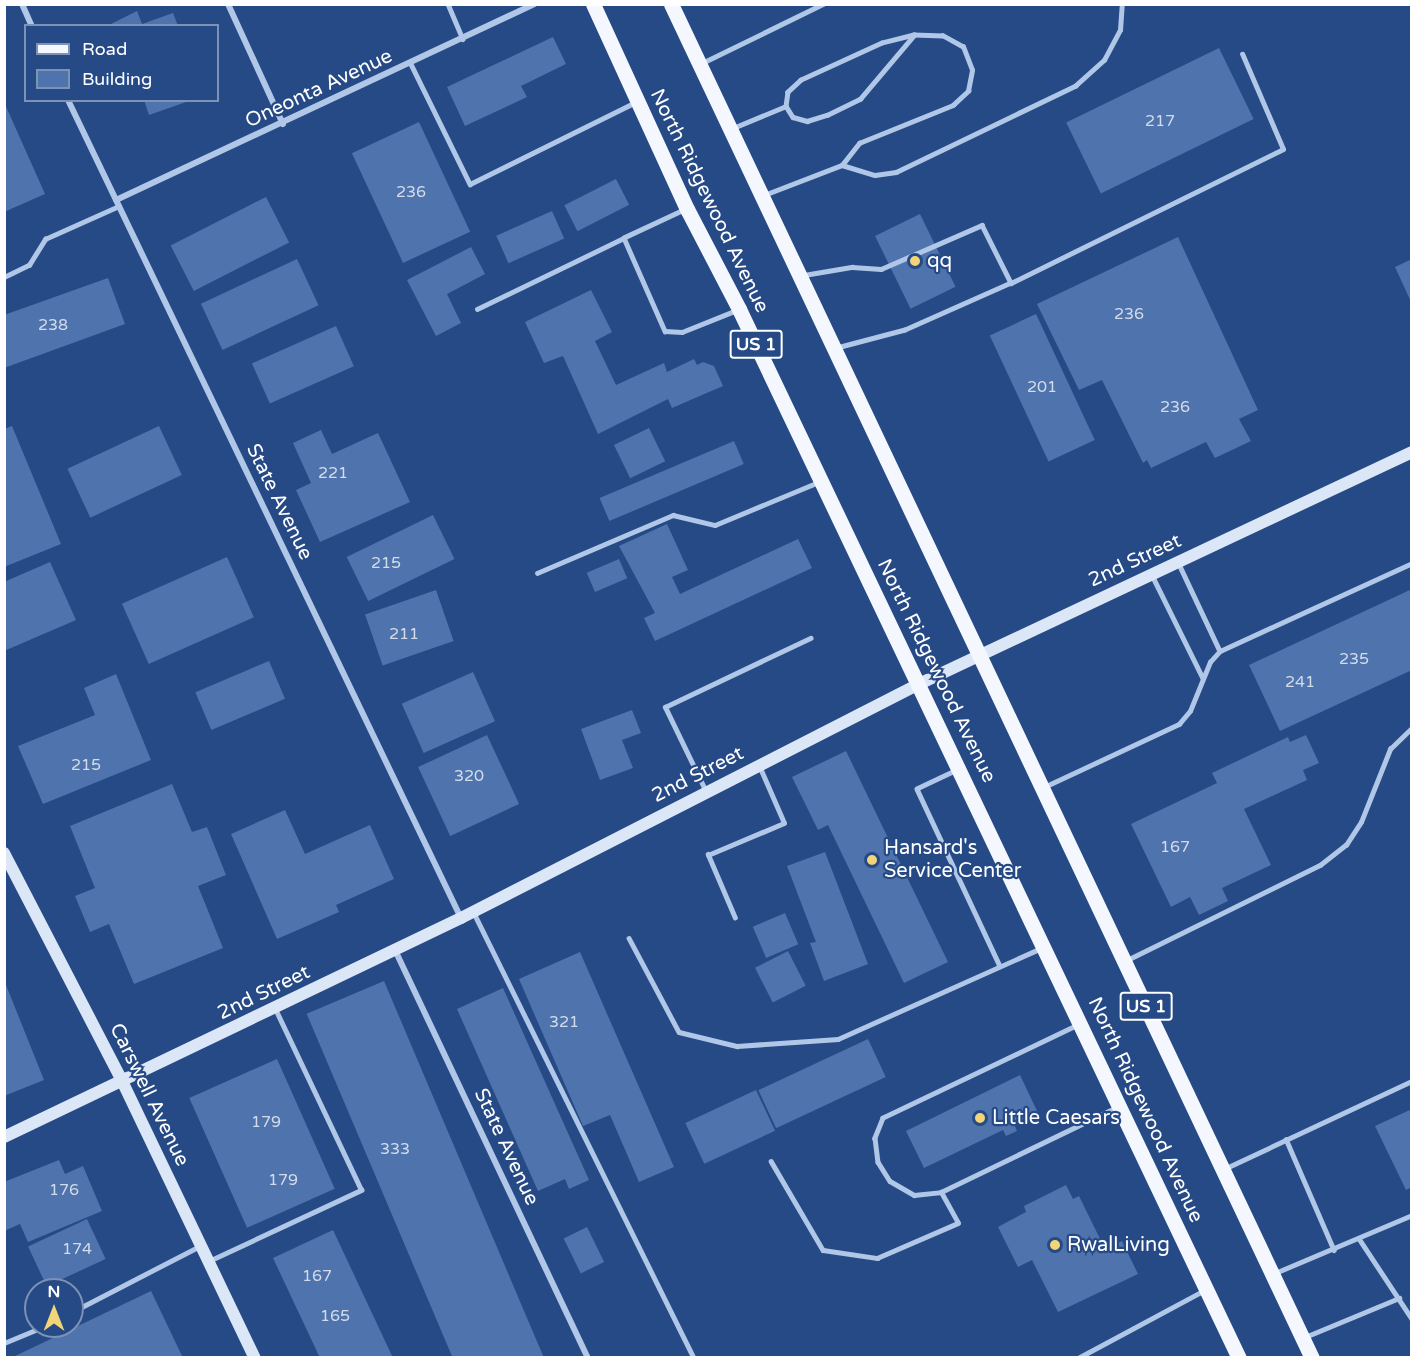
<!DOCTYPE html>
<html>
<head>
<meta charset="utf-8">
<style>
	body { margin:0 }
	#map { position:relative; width:1416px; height:1362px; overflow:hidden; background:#264a86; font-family:"Varela Round",sans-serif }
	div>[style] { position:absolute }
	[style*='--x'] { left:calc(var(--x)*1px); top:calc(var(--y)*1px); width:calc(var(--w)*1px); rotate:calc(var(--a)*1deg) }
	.building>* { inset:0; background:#4f73ad; transform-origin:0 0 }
	.lane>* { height:4.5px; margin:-2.25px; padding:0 2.25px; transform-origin:2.25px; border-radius:2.25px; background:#b1c7e8 }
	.street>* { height:6px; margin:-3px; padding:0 3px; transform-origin:3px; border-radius:3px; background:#b1c7e8 }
	.secondary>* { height:12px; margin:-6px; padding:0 6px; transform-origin:6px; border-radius:6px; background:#dbe6f7 }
	.primary>* { height:15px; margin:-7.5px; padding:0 7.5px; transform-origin:7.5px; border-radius:7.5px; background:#f4f7fe }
	.dots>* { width:16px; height:16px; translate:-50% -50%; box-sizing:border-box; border:3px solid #264a86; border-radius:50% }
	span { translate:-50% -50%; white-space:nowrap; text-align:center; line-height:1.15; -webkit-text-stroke:4.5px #264a86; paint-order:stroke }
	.number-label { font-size:16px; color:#d3dcea }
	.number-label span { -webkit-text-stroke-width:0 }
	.shield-label span { padding:2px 4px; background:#264a86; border:2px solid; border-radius:4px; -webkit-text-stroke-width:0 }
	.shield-label { font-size:18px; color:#fff; font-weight:700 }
	.street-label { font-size:20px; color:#fff }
	.poi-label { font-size:20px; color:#fff }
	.left { translate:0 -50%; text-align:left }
	.frame { position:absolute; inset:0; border:6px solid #fff; pointer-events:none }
	.legend { position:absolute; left:24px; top:24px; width:195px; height:78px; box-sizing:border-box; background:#264a86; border:2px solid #7d92b6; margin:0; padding:8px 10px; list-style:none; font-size:18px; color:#fff }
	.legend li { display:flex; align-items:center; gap:12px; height:30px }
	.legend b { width:30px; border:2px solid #7d92b6 }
	.north { position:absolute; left:24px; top:1278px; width:60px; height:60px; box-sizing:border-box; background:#264a86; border:2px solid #7d92b6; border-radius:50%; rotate:0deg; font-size:16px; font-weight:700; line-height:24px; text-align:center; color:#fff }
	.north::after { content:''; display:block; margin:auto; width:21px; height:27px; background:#f1d577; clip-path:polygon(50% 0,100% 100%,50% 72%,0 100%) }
</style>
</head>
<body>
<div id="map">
	<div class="building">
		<i style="clip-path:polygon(137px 11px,142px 24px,173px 13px,178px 26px,107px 26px)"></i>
		<i style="clip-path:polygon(553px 37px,566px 64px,521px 86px,527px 97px,465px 126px,447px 87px)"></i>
		<i style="left:1219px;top:48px;width:79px;height:170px;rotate:64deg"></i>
		<i style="clip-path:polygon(144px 100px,189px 100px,189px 101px,149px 115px)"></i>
		<i style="clip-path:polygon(4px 102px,45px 194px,4px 212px)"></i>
		<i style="left:419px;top:122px;width:121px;height:74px;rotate:65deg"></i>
		<i style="left:616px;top:179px;width:29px;height:58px;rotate:63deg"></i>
		<i style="left:266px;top:197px;width:51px;height:107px;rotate:63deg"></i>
		<i style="left:552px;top:211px;width:30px;height:61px;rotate:66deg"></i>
		<i style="left:920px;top:214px;width:81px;height:50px;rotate:64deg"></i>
		<i style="clip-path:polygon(1178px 237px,1258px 410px,1239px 419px,1251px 441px,1215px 458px,1206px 442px,1151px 468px,1147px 460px,1143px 463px,1102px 380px,1079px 390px,1037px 304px)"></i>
		<i style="clip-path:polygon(471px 247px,485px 274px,447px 294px,461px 323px,436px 336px,407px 280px)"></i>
		<i style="left:297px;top:259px;width:51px;height:106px;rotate:65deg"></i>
		<i style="clip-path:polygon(1412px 259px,1412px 304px,1395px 267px)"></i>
		<i style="clip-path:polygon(108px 278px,125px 324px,4px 368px,4px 315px)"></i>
		<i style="clip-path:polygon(591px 290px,612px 332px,595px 341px,616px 385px,664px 363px,667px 372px,694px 359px,697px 365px,703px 362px,714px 366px,723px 386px,672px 408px,668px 399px,598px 434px,563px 356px,544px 363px,525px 322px)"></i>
		<i style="left:1036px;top:314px;width:139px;height:51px;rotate:65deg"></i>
		<i style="left:336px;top:326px;width:44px;height:92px;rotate:66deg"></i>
		<i style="clip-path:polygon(12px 426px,61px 544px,4px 567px,4px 429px)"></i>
		<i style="left:159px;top:426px;width:54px;height:101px;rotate:65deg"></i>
		<i style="left:649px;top:428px;width:37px;height:39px;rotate:64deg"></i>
		<i style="clip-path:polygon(321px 430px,332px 454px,378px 433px,410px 502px,320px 542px,296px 490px,311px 483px,293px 443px)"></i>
		<i style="left:734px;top:441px;width:25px;height:146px;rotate:67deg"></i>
		<i style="left:433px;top:515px;width:49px;height:96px;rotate:64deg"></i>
		<i style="clip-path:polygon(667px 524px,688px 570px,672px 577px,680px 594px,798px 539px,812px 568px,655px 641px,644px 618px,655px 613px,619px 546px)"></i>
		<i style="left:227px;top:557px;width:66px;height:115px;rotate:66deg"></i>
		<i style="left:619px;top:559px;width:21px;height:35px;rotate:67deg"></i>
		<i style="clip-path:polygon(50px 562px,76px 620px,4px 651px,4px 582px)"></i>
		<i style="clip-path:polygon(1412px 589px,1412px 670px,1280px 731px,1249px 665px)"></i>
		<i style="left:436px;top:590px;width:54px;height:75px;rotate:71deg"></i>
		<i style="left:269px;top:661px;width:41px;height:80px;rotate:67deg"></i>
		<i style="left:473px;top:672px;width:54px;height:78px;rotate:66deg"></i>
		<i style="clip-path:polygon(116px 674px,151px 760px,43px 804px,18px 746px,95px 715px,84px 688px)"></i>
		<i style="clip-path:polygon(632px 710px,641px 733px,622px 740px,633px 768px,600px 780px,581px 729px)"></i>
		<i style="left:487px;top:735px;width:76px;height:76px;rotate:65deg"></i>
		<i style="clip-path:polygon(1306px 735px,1319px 763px,1303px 770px,1307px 780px,1244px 809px,1271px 865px,1222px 888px,1228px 901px,1199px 915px,1190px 897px,1171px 907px,1131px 824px,1217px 783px,1212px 773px,1288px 737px,1290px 742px)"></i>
		<i style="clip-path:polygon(846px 751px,948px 962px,904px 983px,828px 825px,818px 830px,792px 777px)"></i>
		<i style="clip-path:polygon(172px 784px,192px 832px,207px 827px,226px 875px,198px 886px,223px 948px,134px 984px,109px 924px,90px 932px,75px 896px,95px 888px,70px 826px)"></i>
		<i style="clip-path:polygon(285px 810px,305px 854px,370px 825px,394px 879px,336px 905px,339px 912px,277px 939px,231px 834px)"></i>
		<i style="clip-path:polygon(825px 852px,868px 964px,824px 981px,810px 943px,816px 942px,787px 866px)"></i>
		<i style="left:785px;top:913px;width:34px;height:35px;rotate:67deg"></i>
		<i style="left:788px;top:951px;width:39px;height:37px;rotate:63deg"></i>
		<i style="clip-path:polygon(580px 952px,674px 1167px,639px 1182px,610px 1115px,583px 1126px,519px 979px)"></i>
		<i style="clip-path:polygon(4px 980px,44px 1080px,4px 1096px)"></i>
		<i style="left:384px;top:981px;width:411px;height:84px;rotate:67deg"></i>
		<i style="clip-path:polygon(503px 988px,589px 1180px,569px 1189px,565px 1179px,538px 1191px,457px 1009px)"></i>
		<i style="left:868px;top:1039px;width:42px;height:121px;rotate:65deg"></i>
		<i style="left:277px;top:1059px;width:142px;height:96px;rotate:66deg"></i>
		<i style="clip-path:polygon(1020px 1075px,1038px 1113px,1014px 1124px,1017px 1131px,1006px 1136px,1003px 1130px,924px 1168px,906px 1131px)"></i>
		<i style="left:756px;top:1090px;width:45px;height:78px;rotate:65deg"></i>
		<i style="clip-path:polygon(1412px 1109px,1412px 1187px,1406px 1190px,1375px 1126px)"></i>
		<i style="clip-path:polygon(59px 1160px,65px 1174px,83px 1166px,102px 1211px,28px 1242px,20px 1224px,4px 1231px,4px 1182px)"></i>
		<i style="clip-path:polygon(1066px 1185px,1073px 1199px,1079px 1196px,1105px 1249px,1122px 1241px,1138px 1274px,1058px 1312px,1032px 1260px,1018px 1267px,998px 1227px,1026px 1212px,1024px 1206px)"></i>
		<i style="left:87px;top:1219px;width:44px;height:65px;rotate:65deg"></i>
		<i style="left:587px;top:1227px;width:39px;height:26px;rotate:64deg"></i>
		<i style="clip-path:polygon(333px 1230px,393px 1358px,320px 1358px,273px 1258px)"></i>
		<i style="clip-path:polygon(151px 1291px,183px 1358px,11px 1358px)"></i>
	</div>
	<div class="lane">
		<i style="--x:448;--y:4;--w:38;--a:67"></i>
		<i style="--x:702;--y:63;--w:135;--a:-26"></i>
		<i style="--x:411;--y:64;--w:134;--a:63.8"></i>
		<i style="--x:470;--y:184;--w:185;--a:-26.3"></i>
		<i style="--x:733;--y:128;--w:57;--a:-22.5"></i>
		<i style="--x:842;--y:165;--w:28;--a:-52"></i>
		<i style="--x:859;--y:143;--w:101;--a:-22"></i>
		<i style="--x:953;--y:105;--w:21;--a:-43"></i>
		<i style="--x:968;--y:91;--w:21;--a:-79"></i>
		<i style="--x:972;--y:70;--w:25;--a:-111"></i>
		<i style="--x:963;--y:47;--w:23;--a:-151"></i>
		<i style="--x:943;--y:36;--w:29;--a:-178"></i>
		<i style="--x:914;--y:35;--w:33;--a:166"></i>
		<i style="--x:882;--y:43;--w:89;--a:155.4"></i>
		<i style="--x:801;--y:80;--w:18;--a:137"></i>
		<i style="--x:788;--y:92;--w:14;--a:98"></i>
		<i style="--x:786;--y:106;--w:13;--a:58"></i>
		<i style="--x:793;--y:117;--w:15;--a:16"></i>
		<i style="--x:807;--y:121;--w:21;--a:-17"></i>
		<i style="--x:827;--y:115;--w:37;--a:-26"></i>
		<i style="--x:860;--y:99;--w:84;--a:-49.8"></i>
		<i style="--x:764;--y:195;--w:84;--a:-21"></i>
		<i style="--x:842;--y:165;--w:34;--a:17"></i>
		<i style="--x:875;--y:175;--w:21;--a:-8"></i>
		<i style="--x:896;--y:172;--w:199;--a:-25.7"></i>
		<i style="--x:1075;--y:86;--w:39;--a:-42"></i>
		<i style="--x:1104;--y:60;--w:34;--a:-62"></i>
		<i style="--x:1120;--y:30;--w:26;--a:-86"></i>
		<i style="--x:684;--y:210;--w:66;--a:155"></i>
		<i style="--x:624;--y:238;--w:102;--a:66.2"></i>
		<i style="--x:665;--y:331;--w:17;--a:3"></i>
		<i style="--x:682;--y:332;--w:59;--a:-21.8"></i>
		<i style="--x:804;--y:275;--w:49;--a:-9.5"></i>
		<i style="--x:852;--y:267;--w:29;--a:4"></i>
		<i style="--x:881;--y:269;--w:110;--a:-23.5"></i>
		<i style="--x:982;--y:225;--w:65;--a:63.4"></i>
		<i style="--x:1011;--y:283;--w:116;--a:156.1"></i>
		<i style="--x:905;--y:330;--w:70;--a:165.2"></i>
		<i style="--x:4;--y:277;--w:28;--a:-26"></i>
		<i style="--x:29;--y:265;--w:31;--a:-58"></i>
		<i style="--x:45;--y:239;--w:81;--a:-24"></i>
		<i style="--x:1011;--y:283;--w:303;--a:-26.2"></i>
		<i style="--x:1283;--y:149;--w:103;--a:-113.3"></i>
		<i style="--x:477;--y:309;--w:163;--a:-25.8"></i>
		<i style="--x:1179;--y:564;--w:96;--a:64.8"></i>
		<i style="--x:537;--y:573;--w:148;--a:-23.1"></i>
		<i style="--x:673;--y:515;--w:43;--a:13.4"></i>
		<i style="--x:715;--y:525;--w:113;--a:-22.5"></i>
		<i style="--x:1152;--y:575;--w:115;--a:63.7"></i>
		<i style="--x:957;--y:770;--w:44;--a:154.6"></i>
		<i style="--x:917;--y:789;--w:195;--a:64.9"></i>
		<i style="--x:1044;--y:787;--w:149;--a:-25"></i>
		<i style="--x:1179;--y:724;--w:17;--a:-50"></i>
		<i style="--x:1190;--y:711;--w:53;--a:-67.8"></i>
		<i style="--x:1210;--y:662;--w:15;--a:-48"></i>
		<i style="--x:1220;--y:651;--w:211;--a:-24.6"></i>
		<i style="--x:706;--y:792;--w:94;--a:-115.8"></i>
		<i style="--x:665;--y:707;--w:161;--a:-25.4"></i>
		<i style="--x:474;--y:913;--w:496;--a:63.7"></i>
		<i style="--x:735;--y:918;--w:69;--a:-113.2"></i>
		<i style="--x:708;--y:855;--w:82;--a:-22.8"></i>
		<i style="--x:784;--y:823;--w:60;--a:-113.6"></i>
		<i style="--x:629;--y:938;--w:106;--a:62"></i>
		<i style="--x:679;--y:1032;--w:60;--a:13.6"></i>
		<i style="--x:737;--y:1046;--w:101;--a:-4"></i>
		<i style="--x:838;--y:1039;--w:222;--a:-24.1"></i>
		<i style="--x:1127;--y:960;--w:215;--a:-26.2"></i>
		<i style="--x:1320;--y:865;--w:33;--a:-38"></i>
		<i style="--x:1346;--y:845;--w:27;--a:-57"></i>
		<i style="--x:1361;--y:822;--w:79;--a:-68.3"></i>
		<i style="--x:1390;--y:749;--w:30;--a:-44"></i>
		<i style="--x:1078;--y:1025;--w:216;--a:154.5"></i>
		<i style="--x:883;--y:1118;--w:22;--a:112"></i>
		<i style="--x:875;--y:1138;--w:24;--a:83"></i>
		<i style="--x:878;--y:1162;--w:22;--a:58"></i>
		<i style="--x:890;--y:1181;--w:28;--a:30"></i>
		<i style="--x:914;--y:1195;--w:27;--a:-6"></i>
		<i style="--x:941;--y:1192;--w:195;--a:-25.8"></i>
		<i style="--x:1286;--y:1139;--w:121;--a:66.6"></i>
		<i style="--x:771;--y:1161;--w:103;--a:59.7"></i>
		<i style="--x:823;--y:1250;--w:55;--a:8.4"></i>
		<i style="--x:877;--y:1258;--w:88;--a:-23.4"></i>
		<i style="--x:958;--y:1223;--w:35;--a:-119"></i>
		<i style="--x:1224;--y:1169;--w:208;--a:-25.1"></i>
		<i style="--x:1360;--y:1240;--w:95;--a:56.6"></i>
		<i style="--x:211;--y:1260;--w:166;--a:-25"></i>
		<i style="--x:361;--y:1190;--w:200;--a:-115.4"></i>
		<i style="--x:1275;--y:1273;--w:149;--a:-22.9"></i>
		<i style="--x:72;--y:1312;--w:144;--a:-27.3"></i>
		<i style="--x:1305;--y:1337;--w:102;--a:-22.5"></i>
		<i style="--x:4;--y:1343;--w:44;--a:-22.5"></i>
		<i style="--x:1078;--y:1358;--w:142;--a:-28.2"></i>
	</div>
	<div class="street">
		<i style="--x:22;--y:4;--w:24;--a:66"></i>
		<i style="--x:228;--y:4;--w:132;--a:65.4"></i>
		<i style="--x:68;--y:100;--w:908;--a:64.34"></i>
		<i style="--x:116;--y:200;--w:462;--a:-25.1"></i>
		<i style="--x:395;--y:950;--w:451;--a:64.7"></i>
	</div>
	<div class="secondary">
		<i style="--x:4;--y:853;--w:259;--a:62.6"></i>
		<i style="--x:123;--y:1083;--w:305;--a:64.4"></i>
		<i style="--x:4;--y:1137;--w:507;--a:-25.6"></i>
		<i style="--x:461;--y:918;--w:514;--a:-27.06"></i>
		<i style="--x:919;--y:684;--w:545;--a:-25.2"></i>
	</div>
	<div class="primary">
		<i style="--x:593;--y:4;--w:226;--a:65.4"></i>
		<i style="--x:687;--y:209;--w:113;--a:62.5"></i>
		<i style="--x:739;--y:309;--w:1162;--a:64.52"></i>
		<i style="--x:671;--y:4;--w:1498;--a:64.67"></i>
	</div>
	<div class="dots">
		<i style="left:915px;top:261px;background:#f1d577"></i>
		<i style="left:872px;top:860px;background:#f1d577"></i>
		<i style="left:980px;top:1118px;background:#f1d577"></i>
		<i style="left:1055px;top:1245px;background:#f1d577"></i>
	</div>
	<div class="number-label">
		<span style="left:1160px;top:121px">217</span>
		<span style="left:411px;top:192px">236</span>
		<span style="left:1129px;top:314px">236</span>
		<span style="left:53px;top:325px">238</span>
		<span style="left:1042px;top:387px">201</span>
		<span style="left:1175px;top:407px">236</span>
		<span style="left:333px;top:473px">221</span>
		<span style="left:386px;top:563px">215</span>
		<span style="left:404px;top:634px">211</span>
		<span style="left:1354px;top:659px">235</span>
		<span style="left:1300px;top:682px">241</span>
		<span style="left:86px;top:765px">215</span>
		<span style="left:469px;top:776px">320</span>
		<span style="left:1175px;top:847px">167</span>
		<span style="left:564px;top:1022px">321</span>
		<span style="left:266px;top:1122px">179</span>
		<span style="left:395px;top:1149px">333</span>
		<span style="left:283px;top:1180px">179</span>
		<span style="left:64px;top:1190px">176</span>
		<span style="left:77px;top:1249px">174</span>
		<span style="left:317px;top:1276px">167</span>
		<span style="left:335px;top:1316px">165</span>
	</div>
	<div class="shield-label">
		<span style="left:756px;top:344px">US 1</span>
		<span style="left:1146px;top:1006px">US 1</span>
	</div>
	<div class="street-label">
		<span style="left:319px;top:89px;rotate:-25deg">Oneonta Avenue</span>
		<span style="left:709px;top:201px;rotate:64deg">North Ridgewood Avenue</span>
		<span style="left:279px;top:502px;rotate:64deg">State Avenue</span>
		<span style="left:1135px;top:561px;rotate:-25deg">2nd Street</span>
		<span style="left:936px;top:671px;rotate:64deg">North Ridgewood Avenue</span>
		<span style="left:698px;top:775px;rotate:-27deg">2nd Street</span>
		<span style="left:264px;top:993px;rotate:-26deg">2nd Street</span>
		<span style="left:149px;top:1095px;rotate:64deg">Carswell Avenue</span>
		<span style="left:1145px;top:1110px;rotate:65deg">North Ridgewood Avenue</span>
		<span style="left:506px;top:1147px;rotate:65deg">State Avenue</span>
	</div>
	<div class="poi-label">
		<span class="left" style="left:927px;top:261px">qq</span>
		<span class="left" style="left:884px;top:860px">Hansard's<br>Service Center</span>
		<span class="left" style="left:992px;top:1118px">Little Caesars</span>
		<span class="left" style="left:1067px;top:1245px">RwalLiving</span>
	</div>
	<div class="frame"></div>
	<ul class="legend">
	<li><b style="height:8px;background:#f4f7fe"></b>Road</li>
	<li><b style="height:16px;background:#4f73ad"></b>Building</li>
	</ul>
	<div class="north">N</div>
</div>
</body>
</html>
